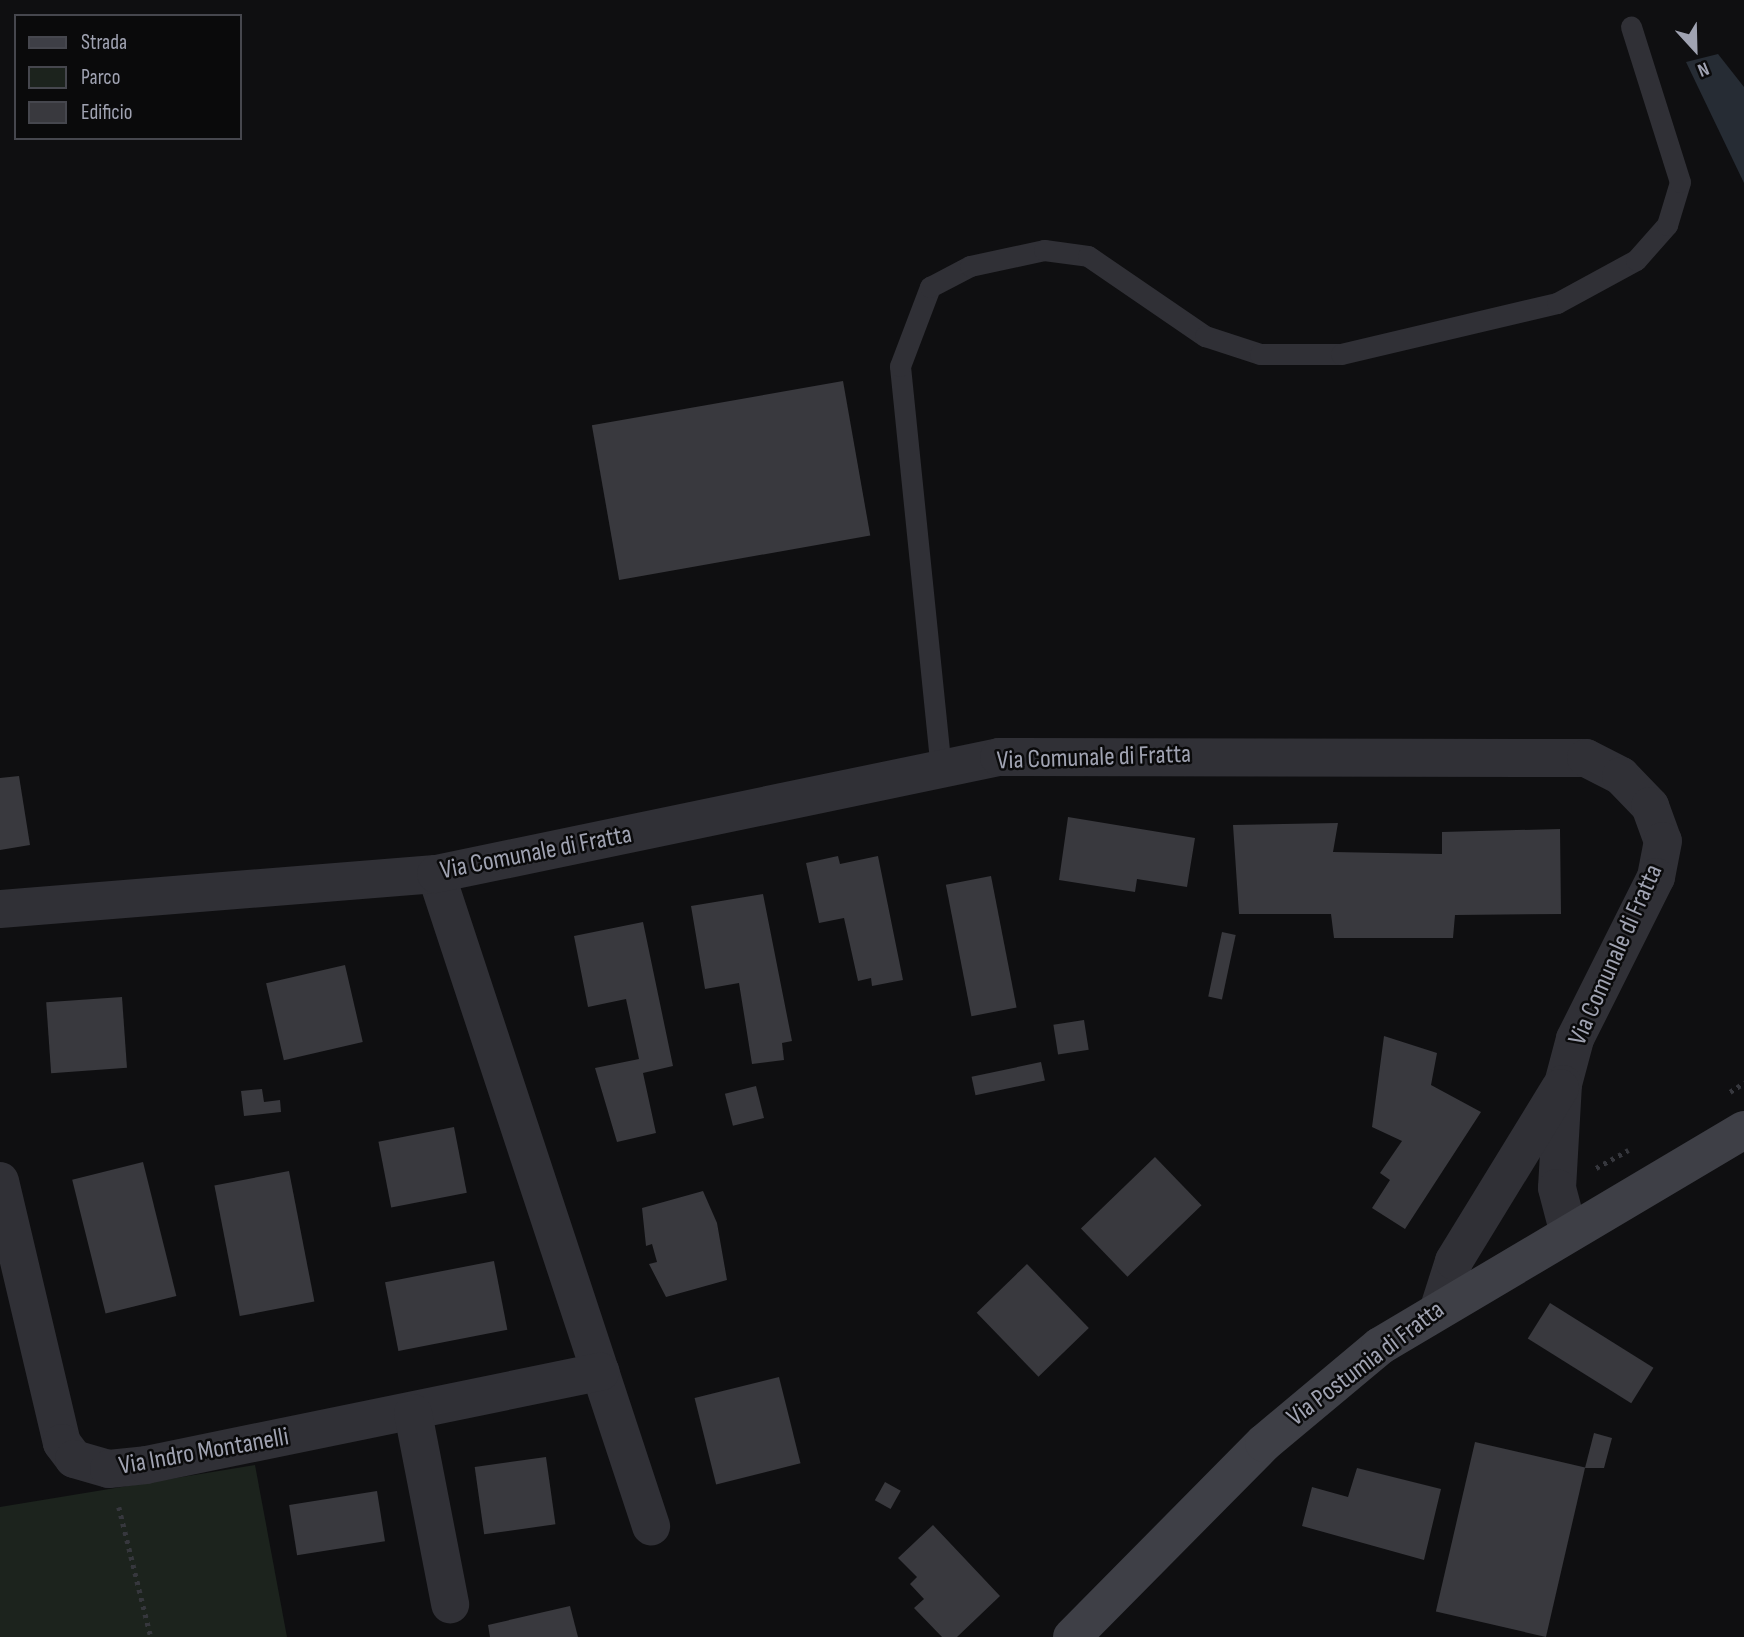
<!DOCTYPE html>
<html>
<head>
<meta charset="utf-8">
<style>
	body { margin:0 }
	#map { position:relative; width:1744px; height:1637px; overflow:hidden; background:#0f0f11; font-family:"Sofia Sans Condensed",sans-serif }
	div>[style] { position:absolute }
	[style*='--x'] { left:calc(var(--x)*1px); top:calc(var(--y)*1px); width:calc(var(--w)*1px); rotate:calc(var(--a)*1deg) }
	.green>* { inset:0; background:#1c231d }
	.water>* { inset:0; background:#262c34 }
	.building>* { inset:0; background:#39393e; transform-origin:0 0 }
	.path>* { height:4.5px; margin-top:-2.25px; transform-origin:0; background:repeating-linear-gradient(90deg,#36373d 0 3.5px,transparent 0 8.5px) }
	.lane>* { height:21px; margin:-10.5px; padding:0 10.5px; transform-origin:10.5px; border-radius:10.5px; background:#303036 }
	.street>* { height:38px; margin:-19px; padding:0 19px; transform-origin:19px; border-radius:19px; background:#303036 }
	.secondary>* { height:38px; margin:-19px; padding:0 19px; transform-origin:19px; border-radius:19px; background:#3e3f46 }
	span { translate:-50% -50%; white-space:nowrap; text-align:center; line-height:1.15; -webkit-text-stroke:5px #0a0a0b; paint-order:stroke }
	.street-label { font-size:26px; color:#a0a3b2 }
	.legend { position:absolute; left:14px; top:14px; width:228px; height:126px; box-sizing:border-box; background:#0a0a0b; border:2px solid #46474e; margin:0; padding:9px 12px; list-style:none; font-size:21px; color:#a0a3b2 }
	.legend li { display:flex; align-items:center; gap:14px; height:35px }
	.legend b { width:35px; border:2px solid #46474e }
	.north { position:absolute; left:1660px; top:14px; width:70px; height:70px; -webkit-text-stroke:5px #0a0a0b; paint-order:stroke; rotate:158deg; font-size:19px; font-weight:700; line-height:28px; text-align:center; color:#a0a3b2 }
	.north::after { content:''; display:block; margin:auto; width:24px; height:32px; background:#a0a3b2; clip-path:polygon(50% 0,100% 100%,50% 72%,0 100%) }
</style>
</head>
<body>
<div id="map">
	<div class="green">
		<i style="clip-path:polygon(255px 1465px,287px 1637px,0 1637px,0 1507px)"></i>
	</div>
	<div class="water">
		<i style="clip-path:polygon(1718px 54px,1744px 87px,1744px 183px,1686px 62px)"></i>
	</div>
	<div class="building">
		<i style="left:843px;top:381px;width:157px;height:255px;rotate:80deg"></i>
		<i style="clip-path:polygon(19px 776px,30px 845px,0 850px,0 778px)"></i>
		<i style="clip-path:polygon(1068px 817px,1195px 838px,1187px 887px,1137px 879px,1135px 892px,1059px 880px)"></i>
		<i style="clip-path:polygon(1338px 823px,1333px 852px,1442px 854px,1442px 832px,1560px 829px,1561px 914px,1455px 915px,1453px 938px,1334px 938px,1331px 914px,1239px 914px,1233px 825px)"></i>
		<i style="clip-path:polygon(838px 856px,840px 864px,878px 856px,903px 980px,872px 986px,871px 978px,858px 981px,844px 918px,819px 923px,806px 863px)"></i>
		<i style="left:991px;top:876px;width:134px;height:46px;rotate:79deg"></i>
		<i style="clip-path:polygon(763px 894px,792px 1041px,782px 1043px,784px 1060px,752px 1064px,739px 983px,705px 989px,691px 906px)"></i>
		<i style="clip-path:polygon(643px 922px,673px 1066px,643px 1073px,656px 1133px,617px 1142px,595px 1068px,639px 1059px,626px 999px,588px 1007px,574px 936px)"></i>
		<i style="left:1222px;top:932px;width:14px;height:66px;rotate:12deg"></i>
		<i style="left:345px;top:965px;width:79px;height:81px;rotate:77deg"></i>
		<i style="left:122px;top:997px;width:71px;height:76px;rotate:86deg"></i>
		<i style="left:1084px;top:1020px;width:30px;height:31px;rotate:81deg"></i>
		<i style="clip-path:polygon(1384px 1036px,1437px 1053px,1431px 1085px,1481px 1112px,1405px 1229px,1372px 1208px,1390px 1180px,1380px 1173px,1402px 1141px,1372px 1127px)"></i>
		<i style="left:1041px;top:1062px;width:19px;height:71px;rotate:78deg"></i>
		<i style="left:756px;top:1086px;width:33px;height:32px;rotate:76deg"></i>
		<i style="clip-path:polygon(262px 1089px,264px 1102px,280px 1100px,281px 1112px,244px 1116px,241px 1091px)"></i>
		<i style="left:454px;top:1127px;width:67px;height:77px;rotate:79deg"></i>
		<i style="left:1155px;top:1157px;width:67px;height:103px;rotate:46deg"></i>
		<i style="left:143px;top:1162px;width:138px;height:73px;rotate:76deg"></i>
		<i style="left:289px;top:1171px;width:133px;height:76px;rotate:79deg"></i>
		<i style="clip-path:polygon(703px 1191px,717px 1223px,727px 1280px,666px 1297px,649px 1264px,657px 1262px,652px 1244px,646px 1246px,642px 1208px)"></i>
		<i style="left:494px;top:1261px;width:70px;height:111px;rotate:79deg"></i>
		<i style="left:1027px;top:1264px;width:89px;height:70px;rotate:46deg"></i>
		<i style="left:1550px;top:1303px;width:122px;height:42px;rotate:32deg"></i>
		<i style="left:779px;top:1377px;width:89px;height:87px;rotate:76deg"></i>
		<i style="clip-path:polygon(1594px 1433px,1612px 1438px,1604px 1468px,1585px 1468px)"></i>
		<i style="left:1475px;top:1442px;width:113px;height:174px;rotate:13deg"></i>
		<i style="left:546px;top:1457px;width:68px;height:72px;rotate:82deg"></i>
		<i style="clip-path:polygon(1357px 1468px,1441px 1489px,1424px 1560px,1302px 1526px,1312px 1487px,1348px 1497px)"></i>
		<i style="left:885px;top:1482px;width:18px;height:21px;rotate:29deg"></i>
		<i style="left:377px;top:1491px;width:51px;height:89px;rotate:81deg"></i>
		<i style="clip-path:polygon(933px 1525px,1000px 1596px,957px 1637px,942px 1637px,914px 1608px,924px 1599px,910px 1584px,917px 1577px,898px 1558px)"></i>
		<i style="clip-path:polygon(570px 1606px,578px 1637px,490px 1637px,488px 1625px)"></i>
	</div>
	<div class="path">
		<i style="--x:1730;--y:1092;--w:17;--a:-33"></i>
		<i style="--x:1596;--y:1168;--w:37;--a:-29"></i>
		<i style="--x:119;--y:1507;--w:134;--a:76.2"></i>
	</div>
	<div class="lane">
		<i style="--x:941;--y:770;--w:406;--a:-95.8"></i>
		<i style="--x:900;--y:366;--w:85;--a:-69.2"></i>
		<i style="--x:930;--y:287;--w:45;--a:-27.7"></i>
		<i style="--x:970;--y:266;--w:76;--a:-12.2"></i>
		<i style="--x:1044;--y:250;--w:44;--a:7.8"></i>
		<i style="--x:1088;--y:256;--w:142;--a:34.4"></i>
		<i style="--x:1205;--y:336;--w:58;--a:18.1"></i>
		<i style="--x:1260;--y:354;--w:81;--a:0"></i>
		<i style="--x:1341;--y:354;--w:222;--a:-13.3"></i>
		<i style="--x:1557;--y:303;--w:90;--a:-28.6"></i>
		<i style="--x:1636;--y:260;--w:47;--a:-48.5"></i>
		<i style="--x:1667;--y:225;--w:45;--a:-73.2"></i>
		<i style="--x:1680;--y:182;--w:163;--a:-107.5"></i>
	</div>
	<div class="street">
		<i style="--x:436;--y:874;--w:687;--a:71.75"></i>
		<i style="--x:0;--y:909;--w:437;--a:-4.6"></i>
		<i style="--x:436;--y:874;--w:575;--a:-11.74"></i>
		<i style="--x:999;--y:757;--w:587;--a:0.1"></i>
		<i style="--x:1586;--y:758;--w:39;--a:27"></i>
		<i style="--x:1621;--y:776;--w:42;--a:46"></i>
		<i style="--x:1650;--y:806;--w:37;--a:70"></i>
		<i style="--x:1663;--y:841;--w:37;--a:101"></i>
		<i style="--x:1656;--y:877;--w:181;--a:116.6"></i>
		<i style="--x:1575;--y:1039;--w:47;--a:104.9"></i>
		<i style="--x:1563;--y:1084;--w:104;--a:93.3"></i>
		<i style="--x:1557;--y:1188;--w:43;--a:75.3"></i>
		<i style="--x:0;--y:1181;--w:269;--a:76.7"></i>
		<i style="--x:62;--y:1443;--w:20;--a:53"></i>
		<i style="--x:74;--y:1459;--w:36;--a:16"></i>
		<i style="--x:109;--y:1469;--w:37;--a:-6"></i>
		<i style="--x:146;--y:1465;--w:464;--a:-11.6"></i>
		<i style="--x:1440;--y:1305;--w:46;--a:-72.3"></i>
		<i style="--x:1454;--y:1261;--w:203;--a:-58.5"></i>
		<i style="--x:413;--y:1413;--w:195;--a:79"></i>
	</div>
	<div class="secondary">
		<i style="--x:1072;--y:1637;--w:273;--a:-45.3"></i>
		<i style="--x:1264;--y:1443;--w:151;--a:-39.9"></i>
		<i style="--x:1380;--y:1346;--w:423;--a:-30.7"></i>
	</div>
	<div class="street-label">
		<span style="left:1094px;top:758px;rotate:-2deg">Via Comunale di Fratta</span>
		<span style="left:536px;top:853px;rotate:-11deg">Via Comunale di Fratta</span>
		<span style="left:1616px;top:955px;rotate:-66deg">Via Comunale di Fratta</span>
		<span style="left:1366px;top:1364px;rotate:-37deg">Via Postumia di Fratta</span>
		<span style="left:204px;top:1452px;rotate:-10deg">Via Indro Montanelli</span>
	</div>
	<ul class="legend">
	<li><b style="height:9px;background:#3e3f46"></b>Strada</li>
	<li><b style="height:19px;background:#1c231d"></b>Parco</li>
	<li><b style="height:19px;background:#39393e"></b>Edificio</li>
	</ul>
	<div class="north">N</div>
</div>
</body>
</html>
